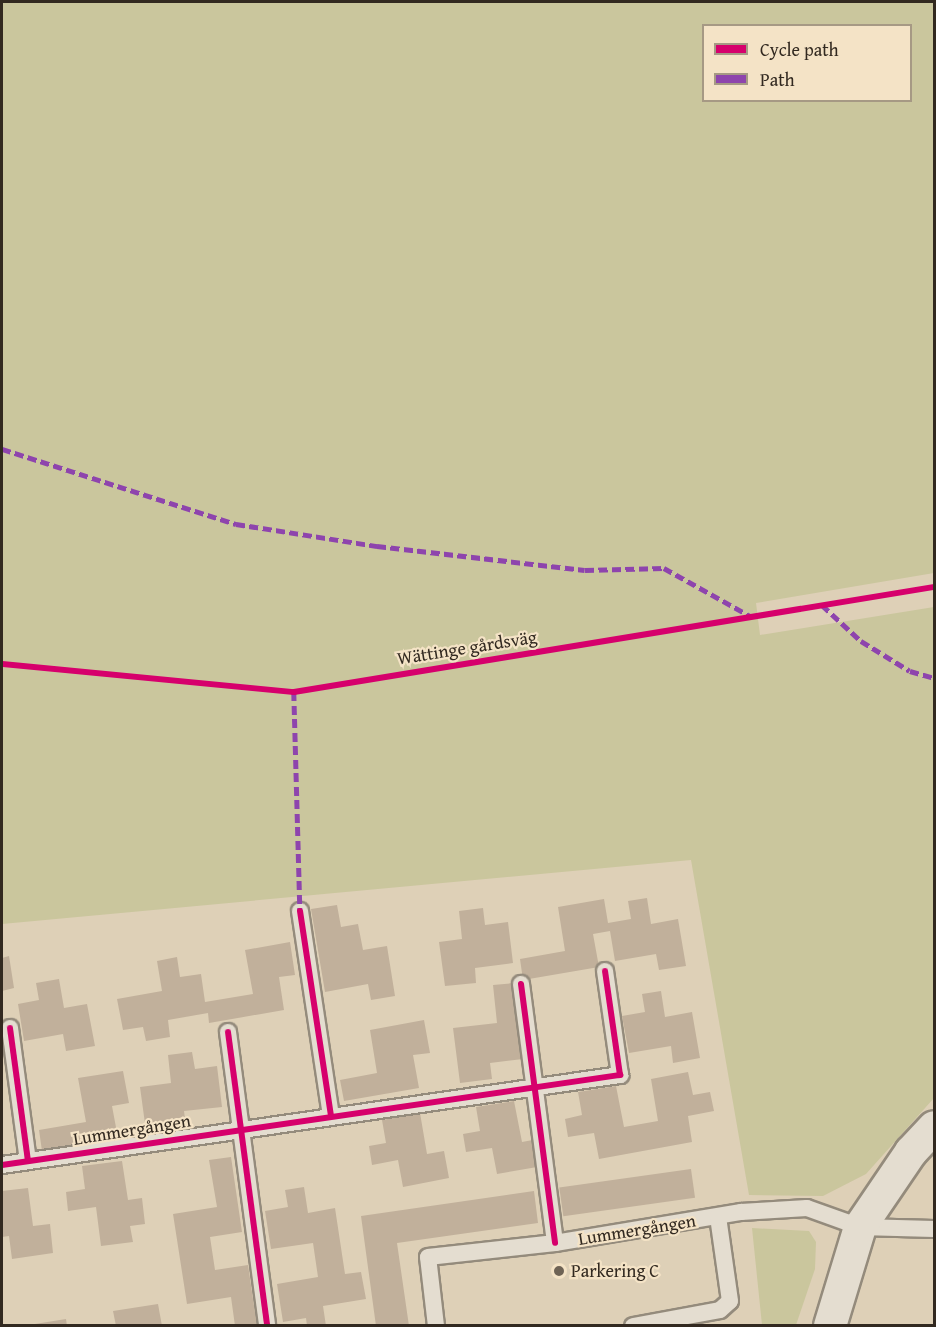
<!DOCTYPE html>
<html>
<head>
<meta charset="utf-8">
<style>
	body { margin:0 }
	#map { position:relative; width:936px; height:1327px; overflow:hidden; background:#ded0b7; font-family:"Gentium Book Plus",serif }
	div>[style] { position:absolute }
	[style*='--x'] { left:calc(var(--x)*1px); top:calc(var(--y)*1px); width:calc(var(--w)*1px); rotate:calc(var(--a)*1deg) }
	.green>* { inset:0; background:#cac69d }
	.building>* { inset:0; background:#c1b09b; transform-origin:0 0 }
	.roads { filter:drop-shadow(2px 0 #948b7c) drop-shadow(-2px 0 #948b7c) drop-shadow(0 2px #948b7c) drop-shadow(0 -2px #948b7c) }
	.lane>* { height:16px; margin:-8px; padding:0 8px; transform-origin:8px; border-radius:8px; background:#e4ddd0 }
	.street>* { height:32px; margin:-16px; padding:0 16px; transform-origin:16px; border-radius:16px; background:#e4ddd0 }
	.quiet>* { height:4.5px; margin-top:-2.25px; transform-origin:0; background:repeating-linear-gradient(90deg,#8e44ad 0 9px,transparent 0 13.5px) }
	.cycleway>* { height:6px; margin:-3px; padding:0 3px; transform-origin:3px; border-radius:3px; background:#d6006c }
	.dots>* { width:16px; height:16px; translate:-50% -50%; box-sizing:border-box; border:3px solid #f4e3c6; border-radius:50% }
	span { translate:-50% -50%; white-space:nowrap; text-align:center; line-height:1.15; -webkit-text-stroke:4.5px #f4e3c6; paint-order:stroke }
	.street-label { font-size:18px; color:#322920 }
	.poi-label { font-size:18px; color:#322920 }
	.left { translate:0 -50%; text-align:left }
	.frame { position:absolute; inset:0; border:3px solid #322920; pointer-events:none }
	.legend { position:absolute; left:702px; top:24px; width:210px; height:78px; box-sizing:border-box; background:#f4e3c6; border:2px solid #a69984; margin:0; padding:8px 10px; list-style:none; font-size:18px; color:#322920 }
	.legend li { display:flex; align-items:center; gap:12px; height:30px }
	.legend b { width:30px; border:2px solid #a69984 }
</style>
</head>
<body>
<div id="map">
	<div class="green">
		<i style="clip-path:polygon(evenodd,2px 2px,934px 2px,934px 573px,756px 603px,760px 635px,934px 607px,934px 1098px,866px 1174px,823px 1196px,749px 1195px,691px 860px,2px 924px,2px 2px,704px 26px,910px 26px,910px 100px,704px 100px,704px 26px)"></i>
		<i style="clip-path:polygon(752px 1228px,809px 1231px,816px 1242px,815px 1269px,796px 1325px,762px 1325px)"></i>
	</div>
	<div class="building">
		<i style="clip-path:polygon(647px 898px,651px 924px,678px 919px,686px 966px,659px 970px,656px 954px,615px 961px,610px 931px,593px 934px,599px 967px,523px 980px,520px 959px,565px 951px,558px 907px,604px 899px,608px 923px,631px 919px,628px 901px)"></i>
		<i style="clip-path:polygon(337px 905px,341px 927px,358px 924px,363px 950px,387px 946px,395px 996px,371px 1000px,368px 984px,325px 992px,311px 909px)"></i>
		<i style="clip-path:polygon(483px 908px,485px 925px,508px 922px,513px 963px,475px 968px,476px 983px,445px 986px,439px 942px,462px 939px,459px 911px)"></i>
		<i style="clip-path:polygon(290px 942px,295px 975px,279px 977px,284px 1010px,209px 1023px,208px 1013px,168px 1020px,170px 1037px,146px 1041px,143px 1027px,123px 1030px,117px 999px,162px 991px,157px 961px,177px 957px,180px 977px,201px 974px,205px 1002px,253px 994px,245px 950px)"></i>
		<i style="clip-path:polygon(9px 956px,14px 988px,2px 991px,2px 958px)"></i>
		<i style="clip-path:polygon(59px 979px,64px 1008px,87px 1004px,95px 1046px,66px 1051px,63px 1034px,24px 1041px,18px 1004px,39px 1000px,36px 983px)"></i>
		<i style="clip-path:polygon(514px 983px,523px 1059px,490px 1063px,492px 1079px,460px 1083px,453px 1028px,497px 1023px,493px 985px)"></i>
		<i style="clip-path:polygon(661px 991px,665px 1017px,692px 1012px,700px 1058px,673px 1063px,671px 1046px,629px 1053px,622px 1016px,645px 1012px,642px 994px)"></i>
		<i style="clip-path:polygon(424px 1020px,430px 1053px,413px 1055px,419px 1088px,344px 1101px,340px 1080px,377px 1073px,370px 1030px)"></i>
		<i style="clip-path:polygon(192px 1052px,195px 1069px,217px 1066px,222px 1107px,184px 1111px,186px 1127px,146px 1131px,140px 1087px,171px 1083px,168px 1055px)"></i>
		<i style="clip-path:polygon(123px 1071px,129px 1103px,112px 1106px,118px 1138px,42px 1151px,39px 1130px,86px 1122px,78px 1078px)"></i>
		<i style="clip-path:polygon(688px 1072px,693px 1095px,710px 1092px,714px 1111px,688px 1116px,692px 1142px,599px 1159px,594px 1133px,568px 1137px,565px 1119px,582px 1115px,578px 1092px,616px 1086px,624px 1127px,658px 1121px,651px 1079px)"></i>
		<i style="clip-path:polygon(514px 1101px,522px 1142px,538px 1139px,543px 1166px,497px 1174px,492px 1148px,466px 1152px,463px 1134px,480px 1131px,476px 1107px)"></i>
		<i style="clip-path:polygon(420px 1113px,427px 1154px,444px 1151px,449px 1178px,403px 1187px,398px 1160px,372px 1165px,369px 1146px,386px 1143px,382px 1120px)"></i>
		<i style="clip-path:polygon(231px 1157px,242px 1232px,210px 1237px,215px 1270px,248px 1265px,257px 1326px,235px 1326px,231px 1297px,187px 1304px,173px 1214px,217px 1207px,209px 1160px)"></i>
		<i style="clip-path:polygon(122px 1161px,128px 1200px,142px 1198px,145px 1224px,130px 1226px,133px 1242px,101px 1246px,96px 1207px,68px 1211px,66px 1192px,85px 1189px,82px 1166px)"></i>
		<i style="left:691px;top:1169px;width:29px;height:133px;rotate:82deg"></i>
		<i style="clip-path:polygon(304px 1187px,308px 1213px,335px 1208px,345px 1274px,361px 1272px,366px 1299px,323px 1306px,326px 1326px,307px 1326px,306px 1318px,283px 1322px,277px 1284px,318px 1277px,313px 1243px,271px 1249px,265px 1211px,288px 1207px,285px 1190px)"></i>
		<i style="clip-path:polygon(28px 1188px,33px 1226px,50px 1224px,53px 1253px,12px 1259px,9px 1236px,2px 1237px,2px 1191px)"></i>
		<i style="clip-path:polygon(534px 1191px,538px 1223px,397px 1243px,409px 1326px,376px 1326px,361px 1216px)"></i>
		<i style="clip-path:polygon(158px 1304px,162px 1326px,116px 1326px,113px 1311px)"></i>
		<i style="clip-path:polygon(66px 1319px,67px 1326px,35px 1326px,35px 1324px)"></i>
	</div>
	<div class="roads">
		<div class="lane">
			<i style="--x:300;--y:911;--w:207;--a:81.4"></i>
			<i style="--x:521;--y:984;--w:261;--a:82.5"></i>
			<i style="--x:10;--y:1028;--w:134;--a:82.3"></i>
			<i style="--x:228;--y:1032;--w:297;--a:82.4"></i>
			<i style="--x:2;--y:1165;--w:625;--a:-8.29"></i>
			<i style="--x:620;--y:1075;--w:105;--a:-98.2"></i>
			<i style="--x:436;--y:1326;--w:69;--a:-96.6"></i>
			<i style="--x:428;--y:1257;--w:128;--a:-6.3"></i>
			<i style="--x:555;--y:1243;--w:189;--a:-9.5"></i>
			<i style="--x:741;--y:1212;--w:66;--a:-3.5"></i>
			<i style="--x:807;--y:1208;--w:56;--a:19.7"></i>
			<i style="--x:860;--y:1227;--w:74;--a:1.5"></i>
			<i style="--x:633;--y:1326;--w:88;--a:-10.4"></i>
			<i style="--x:720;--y:1310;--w:13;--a:-42"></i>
			<i style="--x:730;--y:1301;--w:85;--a:-98.1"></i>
		</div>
		<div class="street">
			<i style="--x:830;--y:1326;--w:103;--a:-73.1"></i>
			<i style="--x:860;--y:1227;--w:91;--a:-55.8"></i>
			<i style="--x:911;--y:1152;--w:34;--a:-47"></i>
		</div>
	</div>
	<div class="quiet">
		<i style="--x:2;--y:449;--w:246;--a:17.8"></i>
		<i style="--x:236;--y:524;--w:143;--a:8.9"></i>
		<i style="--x:377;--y:546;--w:209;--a:6.6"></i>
		<i style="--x:585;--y:570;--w:79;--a:-1.5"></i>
		<i style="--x:664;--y:568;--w:101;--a:29.1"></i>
		<i style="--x:822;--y:605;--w:53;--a:42.7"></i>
		<i style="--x:861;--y:641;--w:57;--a:31.5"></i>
		<i style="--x:910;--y:671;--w:25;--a:16"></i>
		<i style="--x:294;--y:692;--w:219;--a:88.4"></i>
	</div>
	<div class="cycleway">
		<i style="--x:2;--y:664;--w:293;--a:5.5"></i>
		<i style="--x:294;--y:692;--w:649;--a:-9.32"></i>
		<i style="--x:300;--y:911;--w:207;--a:81.4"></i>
		<i style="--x:521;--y:984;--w:261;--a:82.5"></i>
		<i style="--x:10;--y:1028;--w:134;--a:82.3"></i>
		<i style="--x:228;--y:1032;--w:297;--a:82.4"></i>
		<i style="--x:2;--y:1165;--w:625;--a:-8.29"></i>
		<i style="--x:620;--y:1075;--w:105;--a:-98.2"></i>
	</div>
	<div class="dots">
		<i style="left:559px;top:1271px;background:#6e6355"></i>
	</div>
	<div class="street-label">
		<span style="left:467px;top:648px;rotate:-9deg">Wättinge gårdsväg</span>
		<span style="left:132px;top:1130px;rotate:-9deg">Lummergången</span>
		<span style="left:637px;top:1230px;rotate:-9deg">Lummergången</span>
	</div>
	<div class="poi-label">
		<span class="left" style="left:571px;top:1271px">Parkering C</span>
	</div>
	<div class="frame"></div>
	<ul class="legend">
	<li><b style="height:8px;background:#d6006c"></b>Cycle path</li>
	<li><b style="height:8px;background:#8e44ad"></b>Path</li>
	</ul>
</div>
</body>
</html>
